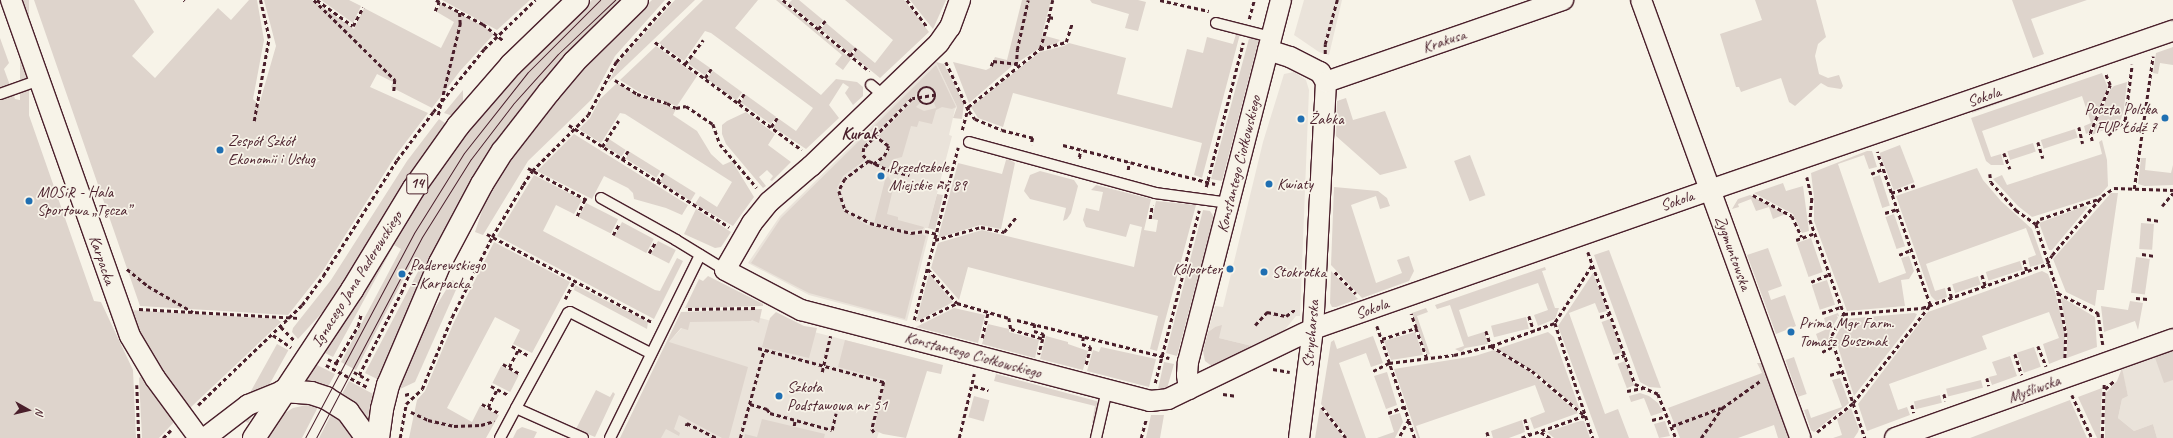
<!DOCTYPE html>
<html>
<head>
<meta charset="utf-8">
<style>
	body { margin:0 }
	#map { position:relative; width:2173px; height:438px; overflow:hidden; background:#f7f3e8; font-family:Caveat,sans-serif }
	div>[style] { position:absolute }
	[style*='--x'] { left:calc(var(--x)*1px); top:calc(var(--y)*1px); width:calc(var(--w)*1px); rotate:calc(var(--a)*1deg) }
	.built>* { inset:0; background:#eae3da }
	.green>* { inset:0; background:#ded4cc; transform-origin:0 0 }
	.path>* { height:2.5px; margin-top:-1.25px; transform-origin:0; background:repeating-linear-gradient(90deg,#4a1f2b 0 4px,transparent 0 7px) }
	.path>.ring { margin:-1.25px; padding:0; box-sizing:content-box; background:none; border:2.5px solid #4a1f2b; border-radius:50% }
	.roads { filter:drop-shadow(1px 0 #4a1f2b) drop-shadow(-1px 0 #4a1f2b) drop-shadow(0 1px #4a1f2b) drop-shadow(0 -1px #4a1f2b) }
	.service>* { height:10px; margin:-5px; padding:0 5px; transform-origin:5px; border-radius:5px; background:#f7f3e8 }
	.minor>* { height:20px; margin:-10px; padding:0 10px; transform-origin:10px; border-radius:10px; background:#f7f3e8 }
	.primary>* { height:22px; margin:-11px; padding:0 11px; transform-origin:11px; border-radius:11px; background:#f7f3e8 }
	.tram>* { height:1px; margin:-0.5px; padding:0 0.5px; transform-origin:0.5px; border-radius:0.5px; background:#4a1f2b }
	.dots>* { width:11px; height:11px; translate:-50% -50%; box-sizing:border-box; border:2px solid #f7f3e8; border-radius:50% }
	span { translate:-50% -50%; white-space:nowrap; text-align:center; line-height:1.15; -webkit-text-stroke:3.5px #f7f3e8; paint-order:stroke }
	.shield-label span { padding:1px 3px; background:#f7f3e8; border:1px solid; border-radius:3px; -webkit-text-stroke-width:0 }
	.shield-label { font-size:15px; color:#4a1f2b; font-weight:700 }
	.street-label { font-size:16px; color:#4a1f2b }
	.poi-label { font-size:16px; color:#4a1f2b }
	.right { translate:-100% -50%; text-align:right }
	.left { translate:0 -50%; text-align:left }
	.quarter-label { font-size:18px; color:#4a1f2b; font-weight:700 }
	.north { position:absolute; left:8px; top:390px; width:40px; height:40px; -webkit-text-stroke:3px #f7f3e8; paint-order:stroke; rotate:98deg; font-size:11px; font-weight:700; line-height:16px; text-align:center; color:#4a1f2b }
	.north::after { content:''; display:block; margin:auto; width:14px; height:18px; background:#4a1f2b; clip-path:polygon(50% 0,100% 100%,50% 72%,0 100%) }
</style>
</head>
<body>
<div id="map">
	<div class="built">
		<i style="clip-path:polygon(1304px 0,1342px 0,1329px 55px,1319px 52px,1294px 35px)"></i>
		<i style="clip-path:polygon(936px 62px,957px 107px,955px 109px,949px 135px,952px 136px,928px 228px,925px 228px,924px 233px,929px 234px,907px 321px,809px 295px,748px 263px,780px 216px)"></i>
		<i style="clip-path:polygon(1294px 72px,1306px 80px,1309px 90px,1300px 316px,1296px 316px,1283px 332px,1252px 346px,1219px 338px,1215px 327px,1208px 332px,1215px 306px,1223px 307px,1263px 142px,1284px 74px)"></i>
		<i style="clip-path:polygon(691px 318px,760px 318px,926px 361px,879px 432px,877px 438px,622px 438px,669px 342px)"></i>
		<i style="clip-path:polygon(2173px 344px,2173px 438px,2157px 438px,2153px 424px,2134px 431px,2118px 418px,2122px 399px,2128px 396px,2120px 364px)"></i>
	</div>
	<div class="green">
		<i style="left:20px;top:0;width:9px;height:324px"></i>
		<i style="clip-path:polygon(34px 0,134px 0,154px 32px,132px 56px,155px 78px,218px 8px,231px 20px,249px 0,257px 0,264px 40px,253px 99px,259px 105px,276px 46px,264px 0,312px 0,354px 29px,364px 8px,441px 48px,454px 22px,437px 12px,441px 4px,483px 26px,494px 34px,460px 71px,432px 108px,391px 87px,393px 82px,377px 74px,370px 87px,428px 113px,396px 155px,322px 272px,288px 315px,140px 306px)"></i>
		<i style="clip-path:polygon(321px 0,349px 0,361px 6px,353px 23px)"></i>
		<i style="clip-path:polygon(442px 0,530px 0,497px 30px)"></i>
		<i style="clip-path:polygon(592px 0,624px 0,550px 75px,526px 104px,468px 189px,428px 264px,379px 380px,365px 373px,423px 262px,415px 257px,356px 370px,341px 362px,401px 249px,394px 245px,333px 357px,323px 352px,414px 209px,467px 131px,495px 97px,553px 36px)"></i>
		<i style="clip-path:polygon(652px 0,665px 0,615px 56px,592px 99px,528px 161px,483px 235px,475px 232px,488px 193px,525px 138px,579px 72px,607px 42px)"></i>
		<i style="clip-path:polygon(675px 0,695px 0,608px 83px,619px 62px)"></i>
		<i style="clip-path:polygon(703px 0,758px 0,735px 28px,821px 95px,836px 79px,857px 82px,863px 87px,863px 96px,853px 105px,845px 93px,849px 87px,843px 83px,829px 105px,839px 118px,806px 149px,773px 127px,779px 119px,796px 131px,813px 108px,711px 33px,705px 31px,684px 61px,659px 43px)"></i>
		<i style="clip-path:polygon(776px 0,780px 0,851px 59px,843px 70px,835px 64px,842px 55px)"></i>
		<i style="clip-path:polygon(792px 0,799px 0,823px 20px,818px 27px,789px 3px)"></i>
		<i style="clip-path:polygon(845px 0,904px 0,929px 32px,880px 78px,852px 55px,858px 49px,875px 63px,893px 40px)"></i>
		<i style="clip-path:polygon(910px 0,946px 0,933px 29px)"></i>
		<i style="clip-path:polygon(1022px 0,1051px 0,1042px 35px,1060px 40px,1057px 43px,1038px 49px,1012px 66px,969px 103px,953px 62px,986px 70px,990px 68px,995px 57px,1007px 60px)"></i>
		<i style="clip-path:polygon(1090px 0,1138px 0,1146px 2px,1138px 31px,1125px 28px,1129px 14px,1092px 3px)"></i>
		<i style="clip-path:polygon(1755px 0,1816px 0,1826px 37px,1818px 44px,1815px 56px,1819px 74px,1828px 78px,1839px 75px,1843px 86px,1841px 89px,1828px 87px,1821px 83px,1795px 106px,1789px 102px,1781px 78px,1741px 92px,1739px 87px,1736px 87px,1720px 34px,1762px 20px)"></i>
		<i style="clip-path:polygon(2012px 0,2087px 0,2031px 19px,2044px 54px,2033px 58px)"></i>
		<i style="left:826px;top:23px;width:38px;height:8px;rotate:40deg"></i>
		<i style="clip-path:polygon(1237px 31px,1240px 34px,1202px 178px,1194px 175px,1202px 143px,1013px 93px,1003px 127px,978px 118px,971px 107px,1040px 52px,1064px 46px,1069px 43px,1126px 58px,1117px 94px,1172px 108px,1187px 49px,1203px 53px,1207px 37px,1233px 44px)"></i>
		<i style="clip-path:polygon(1250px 35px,1259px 39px,1222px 181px,1211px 179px)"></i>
		<i style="clip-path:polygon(0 38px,9px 63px,4px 69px,15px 99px,24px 101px,94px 301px,101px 302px,133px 370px,136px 438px,0 438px)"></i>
		<i style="clip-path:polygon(656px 46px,697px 76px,677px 106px,639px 92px,620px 80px)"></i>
		<i style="clip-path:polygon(2173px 47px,2173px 65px,2160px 63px,2158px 74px,2153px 73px,2156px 53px)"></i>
		<i style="clip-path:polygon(2127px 52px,2128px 57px,1972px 113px,1974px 106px)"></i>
		<i style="left:693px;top:56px;width:21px;height:9px;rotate:35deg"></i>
		<i style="clip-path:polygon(936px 62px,944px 64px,964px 104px,962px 119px,953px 118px,957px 107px)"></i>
		<i style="clip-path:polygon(936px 65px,956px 107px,952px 109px,942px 107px,936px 110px,932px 124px,919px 121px,917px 127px,911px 126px,902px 157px,894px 159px,888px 168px,878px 165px,890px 149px,890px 146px,879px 136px,912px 102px,917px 99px,920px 103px,916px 107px,924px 111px,936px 108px,934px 103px,937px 94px,934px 89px,928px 86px,922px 87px,917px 92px,916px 96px,911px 98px,866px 142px,862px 150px,863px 158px,865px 160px,843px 176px,837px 188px,844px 211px,867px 225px,917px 235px,922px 234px,926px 236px,905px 319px,809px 293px,751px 263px,781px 218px)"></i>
		<i style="left:713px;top:71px;width:36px;height:10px;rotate:36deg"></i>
		<i style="clip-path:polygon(2102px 73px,2108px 88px,2088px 133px,2086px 134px,2084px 126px,2091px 123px,2082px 96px,1982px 131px,1991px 157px,2001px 154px,2004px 165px,1991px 165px,1986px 161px,1971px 118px)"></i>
		<i style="clip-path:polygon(2127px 82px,2124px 109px,2121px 119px,2117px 124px,2092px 135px,2110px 90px,2114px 86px)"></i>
		<i style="clip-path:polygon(617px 83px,637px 95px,676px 109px,673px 115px,697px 131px,711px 154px,723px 165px,732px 161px,754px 197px,733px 226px,695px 204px,700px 196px,717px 207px,732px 182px,625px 114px,620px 113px,601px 143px,579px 129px,590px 118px,600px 99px)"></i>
		<i style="clip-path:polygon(463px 90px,463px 104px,453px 116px,444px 113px)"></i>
		<i style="left:746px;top:95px;width:37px;height:9px;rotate:36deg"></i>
		<i style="clip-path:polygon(1346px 98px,1353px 120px,1385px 111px,1407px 168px,1380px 175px,1336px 136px,1337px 101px)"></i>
		<i style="clip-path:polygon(746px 112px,775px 134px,768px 145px,791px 162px,772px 181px,770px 180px,773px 176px,767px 170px,759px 177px,766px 186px,763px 188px,726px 144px,722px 134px,722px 125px,727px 121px)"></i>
		<i style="clip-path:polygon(439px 119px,445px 123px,445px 127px,344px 284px,330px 304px,298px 339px,292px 332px,293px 328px,331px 280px,407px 161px)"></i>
		<i style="left:2075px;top:129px;width:9px;height:36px;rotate:72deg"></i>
		<i style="clip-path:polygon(574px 134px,688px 205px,682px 215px,666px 208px,634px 199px,633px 193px,628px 188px,604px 176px,592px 199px,537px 171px)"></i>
		<i style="left:609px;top:139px;width:20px;height:8px;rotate:33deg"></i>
		<i style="clip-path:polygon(2102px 140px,2107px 160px,2108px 186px,2100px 195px,2092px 198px,2032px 217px,2018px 206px,1993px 179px,2002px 175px,2007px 185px,2102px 154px,2099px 142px)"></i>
		<i style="left:2033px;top:143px;width:9px;height:27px;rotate:72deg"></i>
		<i style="left:1900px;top:145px;width:40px;height:22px;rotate:69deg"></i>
		<i style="clip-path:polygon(1867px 151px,1872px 151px,1877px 167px,1869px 169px,1864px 155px,1838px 164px,1879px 283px,1906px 273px,1901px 258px,1909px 256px,1914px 271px,1909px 279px,1901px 280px,1905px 306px,1847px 311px,1814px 221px,1814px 197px,1811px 173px)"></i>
		<i style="left:630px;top:152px;width:36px;height:8px;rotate:32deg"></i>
		<i style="left:1470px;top:155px;width:43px;height:17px;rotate:69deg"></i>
		<i style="clip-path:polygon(2141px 158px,2146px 158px,2145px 170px,2171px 173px,2173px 165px,2173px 185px,2145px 186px,2138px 184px)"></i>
		<i style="clip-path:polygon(1009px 159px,1015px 163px,1001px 229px,980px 225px,938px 238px,958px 163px,1002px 174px,1006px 160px)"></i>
		<i style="clip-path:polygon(1977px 168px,1983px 180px,2001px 201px,2032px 229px,2044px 263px,2030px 267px,2028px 258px,2036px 255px,2026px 228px,1926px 264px,1935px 291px,1945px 288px,1947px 297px,1936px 301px,1931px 296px,1896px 196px)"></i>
		<i style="clip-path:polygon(1040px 171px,1074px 180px,1078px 186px,1071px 213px,1067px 219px,1063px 221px,1066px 208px,1030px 199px,1024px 191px,1030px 175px)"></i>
		<i style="left:665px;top:174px;width:36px;height:9px;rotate:32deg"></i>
		<i style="clip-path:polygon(534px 175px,582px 200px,574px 214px,556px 205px,543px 231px,655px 290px,660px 291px,677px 258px,683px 261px,654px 319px,497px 236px)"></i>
		<i style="left:1880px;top:175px;width:32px;height:8px;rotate:72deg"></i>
		<i style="clip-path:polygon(888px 176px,894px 185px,887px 214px,898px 217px,898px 220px,924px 227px,923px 229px,907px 231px,874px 223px,885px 180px)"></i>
		<i style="clip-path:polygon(1783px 183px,1786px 191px,1803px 186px,1809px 231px,1802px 233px,1793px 214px,1754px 193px)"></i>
		<i style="clip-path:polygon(1096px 185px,1151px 199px,1144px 230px,1156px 232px,1158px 220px,1152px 219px,1156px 201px,1196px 205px,1157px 351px,1150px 349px,1158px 316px,968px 267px,959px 300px,931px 268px,938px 243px,982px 230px,1134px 267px,1142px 227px,1130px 224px,1126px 237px,1086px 227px,1083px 220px,1086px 208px,1099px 211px,1103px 192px,1091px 190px)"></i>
		<i style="clip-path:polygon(1334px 187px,1378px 191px,1387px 198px,1390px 206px,1380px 209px,1376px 196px,1351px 205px,1376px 283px,1402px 273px,1397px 260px,1409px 256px,1414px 271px,1409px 281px,1362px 298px,1331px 265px)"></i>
		<i style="clip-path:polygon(2111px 193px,2118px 193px,2104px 290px,2097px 290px,2095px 306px,2066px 292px,2053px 259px)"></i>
		<i style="clip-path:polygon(937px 194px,943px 195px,935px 230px,928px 228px)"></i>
		<i style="clip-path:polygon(1750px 195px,1786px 214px,1773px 219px,1769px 207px,1756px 211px,1751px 199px,1738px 204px,1739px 207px,1732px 209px,1738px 199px)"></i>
		<i style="left:586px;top:203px;width:36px;height:16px;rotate:27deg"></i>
		<i style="clip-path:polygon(2085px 206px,2088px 207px,2052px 250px,2049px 250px,2039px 223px)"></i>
		<i style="clip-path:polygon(696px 209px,731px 232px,721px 247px,715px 248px,684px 234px)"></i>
		<i style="clip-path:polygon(1203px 210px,1210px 211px,1214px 217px,1177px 356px,1166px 353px)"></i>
		<i style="left:1894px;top:214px;width:34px;height:9px;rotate:71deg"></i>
		<i style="left:622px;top:222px;width:36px;height:16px;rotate:28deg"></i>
		<i style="left:2141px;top:223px;width:13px;height:26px;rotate:4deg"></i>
		<i style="left:1811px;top:238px;width:36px;height:15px;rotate:71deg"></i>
		<i style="left:658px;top:241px;width:20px;height:15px;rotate:27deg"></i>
		<i style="clip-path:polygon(494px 242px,570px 282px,532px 353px,513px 344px,520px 330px,495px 317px,447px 408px,472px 422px,480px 406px,499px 415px,486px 438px,409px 438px,417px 400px,425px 391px,454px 322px)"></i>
		<i style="clip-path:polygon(1768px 248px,1782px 286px,1768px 291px,1771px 300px,1785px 295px,1796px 326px,1776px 334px,1747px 255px)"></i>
		<i style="clip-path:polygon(1609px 250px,1661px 388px,1649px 387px,1640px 382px,1594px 255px)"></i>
		<i style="left:2136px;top:257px;width:14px;height:36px;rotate:8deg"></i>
		<i style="left:2020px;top:261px;width:9px;height:36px;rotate:72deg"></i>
		<i style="clip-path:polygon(1545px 267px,1546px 270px,1542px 271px,1555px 308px,1559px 308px,1555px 319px,1538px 326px,1534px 315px,1548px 310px,1538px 283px,1459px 310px,1468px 337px,1484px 332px,1488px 344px,1465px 348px,1461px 352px,1455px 349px,1464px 346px,1450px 305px,1437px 309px,1435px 305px)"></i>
		<i style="clip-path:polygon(1331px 271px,1358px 299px,1336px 307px,1332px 307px,1330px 303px)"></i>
		<i style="clip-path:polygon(2042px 271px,2048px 274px,2055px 292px,2065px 333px,2064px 358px,2049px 364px,2043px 344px,2059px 338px,2049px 312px,1982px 336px,1987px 349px,1889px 384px,1898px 410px,1907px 407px,1910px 415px,1867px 431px,1858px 404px,1928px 312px)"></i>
		<i style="clip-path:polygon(1593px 273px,1607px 311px,1599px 313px,1595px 303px,1569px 313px,1605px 414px,1618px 409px,1629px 438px,1599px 438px,1558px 326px)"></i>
		<i style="clip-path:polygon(929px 274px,953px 302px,916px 322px)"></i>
		<i style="clip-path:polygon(708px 276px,763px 304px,763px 306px,685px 308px,699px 279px,703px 281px)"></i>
		<i style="left:1978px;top:276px;width:9px;height:27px;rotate:72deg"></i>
		<i style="clip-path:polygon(452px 280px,459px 283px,415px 382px,398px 390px,421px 331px)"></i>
		<i style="left:1827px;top:280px;width:26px;height:16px;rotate:72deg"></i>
		<i style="clip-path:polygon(575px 285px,648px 322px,647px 329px,574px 290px)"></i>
		<i style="clip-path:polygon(2061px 297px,2095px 317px,2097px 347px,2067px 358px,2067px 333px)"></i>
		<i style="clip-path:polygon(2130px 301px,2143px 303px,2138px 330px,2135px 321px,2104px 332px,2101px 306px,2128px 310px)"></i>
		<i style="clip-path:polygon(954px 308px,985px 315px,978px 343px,916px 327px)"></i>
		<i style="clip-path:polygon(1426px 308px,1428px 312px,1417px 316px,1430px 354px,1427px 355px,1412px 313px)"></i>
		<i style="clip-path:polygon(762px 309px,759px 323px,752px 320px,751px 321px,690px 322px,688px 330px,681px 328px,669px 342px,748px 367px,729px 438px,722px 438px,679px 415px,674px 429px,680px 433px,679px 436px,666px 429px,661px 438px,620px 438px,681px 312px)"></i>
		<i style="clip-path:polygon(129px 310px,277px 319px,281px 322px,190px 408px,144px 345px)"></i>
		<i style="clip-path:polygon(776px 312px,804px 326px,817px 328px,809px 358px,762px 347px,770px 318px)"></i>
		<i style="clip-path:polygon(1838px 313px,1839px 316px,1830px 331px,1827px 345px,1821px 348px,1816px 334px,1827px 329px,1824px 318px)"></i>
		<i style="clip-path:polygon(1914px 313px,1917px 314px,1914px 320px,1854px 396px,1835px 338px,1845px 319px)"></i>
		<i style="left:1526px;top:317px;width:12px;height:36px;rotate:76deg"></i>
		<i style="left:1610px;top:319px;width:35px;height:9px;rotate:70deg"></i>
		<i style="clip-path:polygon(988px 324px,1009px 329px,1009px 332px,1039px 340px,1035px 358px,982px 344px)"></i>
		<i style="clip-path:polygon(1222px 325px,1219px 338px,1252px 346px,1252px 352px,1213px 367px,1205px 361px,1203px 351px,1208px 332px,1215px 327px)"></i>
		<i style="clip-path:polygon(1415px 332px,1423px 355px,1391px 360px,1384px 341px)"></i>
		<i style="clip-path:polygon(1548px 332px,1554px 337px,1580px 410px,1537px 374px,1497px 349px)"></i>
		<i style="clip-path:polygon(1046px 336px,1068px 342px,1068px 344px,1088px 351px,1083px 370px,1040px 359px)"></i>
		<i style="clip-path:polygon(1373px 336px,1383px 363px,1371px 367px,1366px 353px,1339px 363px,1366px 438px,1348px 438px,1321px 404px,1331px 342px,1334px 340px,1337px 349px)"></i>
		<i style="clip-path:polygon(845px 340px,943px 365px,941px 374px,927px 371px,906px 438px,883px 434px,874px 430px,886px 380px,838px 367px)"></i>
		<i style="left:277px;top:344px;width:13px;height:83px;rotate:29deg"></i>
		<i style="clip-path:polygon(2173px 345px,2173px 380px,2164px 383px,2153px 352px)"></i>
		<i style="clip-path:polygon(1101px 347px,1156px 359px,1149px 387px,1087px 371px,1093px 350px,1099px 352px)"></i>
		<i style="left:2034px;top:347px;width:21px;height:18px;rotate:71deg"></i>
		<i style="clip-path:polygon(1494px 350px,1530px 372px,1578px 413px,1534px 429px,1530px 418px,1545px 412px,1535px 385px,1416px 426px,1420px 438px,1418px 438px,1394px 369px,1475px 356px)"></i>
		<i style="clip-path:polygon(2010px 356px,2017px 376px,1992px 385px,1989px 377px,1997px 375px,1992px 362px)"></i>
		<i style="left:1794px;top:357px;width:39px;height:9px;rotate:71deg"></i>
		<i style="left:1625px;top:361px;width:26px;height:8px;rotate:69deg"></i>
		<i style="clip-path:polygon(1164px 362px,1174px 364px,1166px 392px,1158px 389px)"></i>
		<i style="clip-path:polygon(1757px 363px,1764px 363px,1790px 438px,1778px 438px,1774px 425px,1738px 438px,1680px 438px,1668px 408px,1762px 373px)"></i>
		<i style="clip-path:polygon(315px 364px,335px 374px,328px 387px,306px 380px)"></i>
		<i style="left:501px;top:366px;width:20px;height:19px;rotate:27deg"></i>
		<i style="clip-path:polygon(2122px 368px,2128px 396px,2122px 399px,2118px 418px,2134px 431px,2153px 424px,2157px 438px,2105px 438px,2105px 394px,2117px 381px)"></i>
		<i style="clip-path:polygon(1387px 372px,1397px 405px,1386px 409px,1374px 376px)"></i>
		<i style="clip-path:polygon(996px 374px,1100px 402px,1095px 424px,1092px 423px,1095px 406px,994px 381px)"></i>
		<i style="clip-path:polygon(143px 375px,176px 420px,159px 438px,142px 438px,139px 378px)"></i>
		<i style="clip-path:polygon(1840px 378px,1849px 403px,1814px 432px,1811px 430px,1804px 410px,1808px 409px,1811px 418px,1842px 407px,1832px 380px)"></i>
		<i style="left:1981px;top:380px;width:8px;height:36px;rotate:76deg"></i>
		<i style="clip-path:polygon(349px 381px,375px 395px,370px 418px,367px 419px,342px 394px)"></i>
		<i style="clip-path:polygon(2102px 388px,2100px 438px,2097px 438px,2078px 397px)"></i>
		<i style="clip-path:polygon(596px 390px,610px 397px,613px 392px,615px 394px,595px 437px,576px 429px)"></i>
		<i style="clip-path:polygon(1640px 393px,1649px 396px,1658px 403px,1663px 412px,1651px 416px,1644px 398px,1631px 402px,1629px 396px)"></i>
		<i style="left:1940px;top:395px;width:8px;height:27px;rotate:76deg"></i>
		<i style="left:974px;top:396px;width:16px;height:22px;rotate:15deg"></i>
		<i style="clip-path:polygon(2070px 400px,2087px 438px,1970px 438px)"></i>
		<i style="clip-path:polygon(311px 404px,319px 405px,302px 438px,267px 438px,279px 418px,285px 413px,293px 408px)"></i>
		<i style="clip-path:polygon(1320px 408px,1344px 438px,1315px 438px)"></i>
		<i style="clip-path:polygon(1851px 408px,1859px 429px,1858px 432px,1854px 438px,1833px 438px,1842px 435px,1837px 419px)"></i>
		<i style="clip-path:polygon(332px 413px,339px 418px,355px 438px,319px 438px)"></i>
		<i style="clip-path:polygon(1400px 413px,1403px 422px,1395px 438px,1377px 438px,1394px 432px,1389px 416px)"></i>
		<i style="clip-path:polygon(1151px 415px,1164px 415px,1160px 438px,1146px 438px)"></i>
		<i style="clip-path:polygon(762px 419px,825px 434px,824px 438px,744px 438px,745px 434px,757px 437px)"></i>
		<i style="clip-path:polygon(1522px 420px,1525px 432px,1509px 438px,1493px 438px,1491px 431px)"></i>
		<i style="clip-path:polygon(1580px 421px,1584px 421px,1590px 438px,1554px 438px,1547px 432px)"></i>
		<i style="clip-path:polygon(1665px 421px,1670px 436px,1659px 438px,1654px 424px)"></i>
		<i style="clip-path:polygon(522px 427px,537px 432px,534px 438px,513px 438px,517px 430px)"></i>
	</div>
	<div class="path">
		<i style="--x:184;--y:0;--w:1;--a:45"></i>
		<i style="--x:314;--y:0;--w:114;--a:44.6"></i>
		<i style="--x:395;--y:80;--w:11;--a:95"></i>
		<i style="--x:317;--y:0;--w:44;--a:35.8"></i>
		<i style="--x:353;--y:26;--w:21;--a:-62"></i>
		<i style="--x:436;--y:0;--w:53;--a:27.1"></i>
		<i style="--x:483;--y:24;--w:26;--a:39"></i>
		<i style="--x:783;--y:0;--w:112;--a:39.5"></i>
		<i style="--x:907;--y:0;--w:34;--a:53"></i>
		<i style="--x:1053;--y:0;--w:17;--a:103"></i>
		<i style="--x:1049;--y:17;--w:5;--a:11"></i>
		<i style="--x:1160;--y:0;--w:50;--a:12.7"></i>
		<i style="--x:435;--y:11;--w:10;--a:-66"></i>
		<i style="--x:1249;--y:19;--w:20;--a:-75"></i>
		<i style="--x:818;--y:29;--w:11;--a:-49"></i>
		<i style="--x:655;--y:42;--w:182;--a:36.3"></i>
		<i style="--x:1040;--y:49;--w:33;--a:-74"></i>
		<i style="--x:1325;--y:54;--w:10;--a:-90"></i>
		<i style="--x:1325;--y:44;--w:46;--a:-74.7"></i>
		<i style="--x:850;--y:56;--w:10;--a:-53"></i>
		<i style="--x:946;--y:62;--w:54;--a:64.9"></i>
		<i style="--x:969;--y:111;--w:10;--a:53"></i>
		<i style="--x:975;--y:119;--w:29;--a:22"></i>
		<i style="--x:1002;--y:130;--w:32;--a:14"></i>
		<i style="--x:1033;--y:138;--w:7;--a:106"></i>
		<i style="--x:685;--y:64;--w:30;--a:-53"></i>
		<i style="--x:991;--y:66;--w:5;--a:-68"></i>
		<i style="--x:993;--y:61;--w:23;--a:7"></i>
		<i style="--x:1016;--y:66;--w:16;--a:-86"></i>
		<i style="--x:1017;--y:50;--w:51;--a:-77.6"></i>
		<i style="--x:705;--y:78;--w:11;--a:-56"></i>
		<i style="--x:615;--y:80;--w:26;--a:32"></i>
		<i style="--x:637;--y:94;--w:31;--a:17"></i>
		<i style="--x:667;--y:103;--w:10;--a:29"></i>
		<i style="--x:676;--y:108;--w:10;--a:-11"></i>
		<i style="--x:686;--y:106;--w:32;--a:34"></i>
		<i style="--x:713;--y:124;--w:21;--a:71"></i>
		<i style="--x:720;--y:144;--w:57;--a:49.9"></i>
		<i class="ring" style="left:918px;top:87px;width:15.5px;height:15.5px"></i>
		<i style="--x:936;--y:95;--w:24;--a:171"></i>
		<i style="--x:912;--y:99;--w:69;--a:134.4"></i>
		<i style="--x:864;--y:148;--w:7;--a:98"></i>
		<i style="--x:863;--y:155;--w:8;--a:45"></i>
		<i style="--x:869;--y:161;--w:30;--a:143"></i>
		<i style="--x:845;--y:179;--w:13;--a:117"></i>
		<i style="--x:839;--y:191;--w:20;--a:72"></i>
		<i style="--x:845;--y:210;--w:28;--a:27"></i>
		<i style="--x:870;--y:223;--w:42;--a:13.7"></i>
		<i style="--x:911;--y:233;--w:14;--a:-8"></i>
		<i style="--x:925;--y:231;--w:12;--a:14"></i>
		<i style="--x:738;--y:103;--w:11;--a:-56"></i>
		<i style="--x:438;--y:115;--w:94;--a:-76.4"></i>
		<i style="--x:460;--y:24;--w:13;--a:-94"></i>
		<i style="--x:254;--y:121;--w:84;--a:-79.8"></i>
		<i style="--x:269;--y:38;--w:39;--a:-103"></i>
		<i style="--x:569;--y:125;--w:190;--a:32.5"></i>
		<i style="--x:771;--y:127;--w:11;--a:-56"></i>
		<i style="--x:2079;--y:127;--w:17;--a:77"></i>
		<i style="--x:962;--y:130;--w:24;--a:-75"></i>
		<i style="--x:968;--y:107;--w:92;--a:-38.9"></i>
		<i style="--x:1040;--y:49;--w:27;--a:-15"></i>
		<i style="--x:1066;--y:42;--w:20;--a:-72"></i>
		<i style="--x:2108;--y:135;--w:23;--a:-41"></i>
		<i style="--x:2125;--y:120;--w:56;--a:-82.9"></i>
		<i style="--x:2092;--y:141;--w:8;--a:-104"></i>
		<i style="--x:2090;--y:133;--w:52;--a:-67.4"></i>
		<i style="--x:2110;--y:85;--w:13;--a:-113"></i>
		<i style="--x:2038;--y:142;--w:17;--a:73"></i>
		<i style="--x:1063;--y:145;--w:157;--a:14.4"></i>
		<i style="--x:602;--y:147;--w:31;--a:-58"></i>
		<i style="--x:2004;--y:153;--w:17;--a:69"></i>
		<i style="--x:1081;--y:158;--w:2;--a:-153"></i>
		<i style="--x:1079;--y:157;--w:8;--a:-76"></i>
		<i style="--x:622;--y:160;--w:11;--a:-56"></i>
		<i style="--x:869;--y:161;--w:21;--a:25"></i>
		<i style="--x:888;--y:170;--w:22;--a:13"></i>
		<i style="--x:873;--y:164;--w:14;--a:-36"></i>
		<i style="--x:884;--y:156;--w:9;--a:-63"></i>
		<i style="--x:888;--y:148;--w:2;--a:-90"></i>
		<i style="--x:888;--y:146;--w:15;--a:-143"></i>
		<i style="--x:528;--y:168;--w:67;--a:28.5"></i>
		<i style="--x:1128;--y:170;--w:8;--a:-83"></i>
		<i style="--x:1871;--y:174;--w:13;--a:-23"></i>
		<i style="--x:1990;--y:174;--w:8;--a:83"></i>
		<i style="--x:1991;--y:182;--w:38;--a:48"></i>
		<i style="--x:2016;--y:210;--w:24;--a:35"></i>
		<i style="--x:2036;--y:224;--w:71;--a:72.1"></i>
		<i style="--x:2058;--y:292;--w:42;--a:79"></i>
		<i style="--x:2066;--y:333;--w:26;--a:92"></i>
		<i style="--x:1807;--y:177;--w:23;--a:77"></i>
		<i style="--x:1812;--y:199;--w:21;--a:95"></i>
		<i style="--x:1810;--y:220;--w:100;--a:70.1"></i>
		<i style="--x:1844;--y:314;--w:26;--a:119"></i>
		<i style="--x:1831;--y:337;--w:107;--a:71.4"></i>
		<i style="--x:657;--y:182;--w:11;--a:-56"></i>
		<i style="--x:940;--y:182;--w:9;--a:13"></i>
		<i style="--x:1206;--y:187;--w:149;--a:-75.6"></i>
		<i style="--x:2134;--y:189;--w:134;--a:-81.9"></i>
		<i style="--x:1891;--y:193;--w:25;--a:-18"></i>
		<i style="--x:1753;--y:195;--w:44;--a:28.3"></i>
		<i style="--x:1792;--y:216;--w:23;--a:65"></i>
		<i style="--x:2162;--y:206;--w:17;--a:-50"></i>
		<i style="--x:1885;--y:213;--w:13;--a:-18"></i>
		<i style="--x:577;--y:216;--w:19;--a:-65"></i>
		<i style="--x:1150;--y:219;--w:14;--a:-82"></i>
		<i style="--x:2147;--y:219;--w:12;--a:9"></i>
		<i style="--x:2036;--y:224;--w:6;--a:-51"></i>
		<i style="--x:2040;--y:219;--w:65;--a:-19"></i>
		<i style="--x:487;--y:234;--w:187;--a:28.1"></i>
		<i style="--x:613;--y:235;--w:13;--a:-61"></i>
		<i style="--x:935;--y:240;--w:48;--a:-15.8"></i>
		<i style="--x:981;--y:227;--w:24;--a:12"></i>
		<i style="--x:1004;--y:232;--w:19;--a:-51"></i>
		<i style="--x:1796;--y:240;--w:20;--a:-20"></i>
		<i style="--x:1588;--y:252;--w:140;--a:70.4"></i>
		<i style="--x:1635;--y:384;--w:25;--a:23"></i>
		<i style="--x:1658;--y:394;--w:48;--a:67.8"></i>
		<i style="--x:649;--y:253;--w:12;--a:-59"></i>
		<i style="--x:2142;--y:254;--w:12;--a:9"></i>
		<i style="--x:1899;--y:255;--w:13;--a:-23"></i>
		<i style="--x:2024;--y:260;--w:11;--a:75"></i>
		<i style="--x:1592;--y:266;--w:68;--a:123"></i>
		<i style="--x:1555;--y:323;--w:121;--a:71.7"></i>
		<i style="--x:127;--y:269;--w:27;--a:39"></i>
		<i style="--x:148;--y:286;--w:52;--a:30"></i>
		<i style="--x:928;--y:269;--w:45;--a:49.5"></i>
		<i style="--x:957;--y:303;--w:54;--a:16.1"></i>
		<i style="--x:1009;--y:318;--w:11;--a:80"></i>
		<i style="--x:1011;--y:329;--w:34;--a:17"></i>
		<i style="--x:1043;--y:339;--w:16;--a:105"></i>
		<i style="--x:1335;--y:272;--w:30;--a:46"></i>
		<i style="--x:1982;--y:275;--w:13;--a:72"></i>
		<i style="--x:1811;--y:282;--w:21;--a:-23"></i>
		<i style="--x:1949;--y:287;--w:12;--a:76"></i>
		<i style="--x:2058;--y:293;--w:45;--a:26.6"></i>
		<i style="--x:2098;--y:313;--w:32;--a:81"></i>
		<i style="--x:2136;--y:298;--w:12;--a:5"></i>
		<i style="--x:565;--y:299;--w:20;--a:-63"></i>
		<i style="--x:139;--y:309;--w:159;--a:3.2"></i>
		<i style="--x:688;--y:309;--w:67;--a:-0.9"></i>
		<i style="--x:1822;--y:313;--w:20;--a:-18"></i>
		<i style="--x:1844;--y:314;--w:78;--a:-4.4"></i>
		<i style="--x:1922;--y:308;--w:133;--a:-19.4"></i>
		<i style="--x:2047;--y:264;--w:10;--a:-61"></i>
		<i style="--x:2052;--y:255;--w:77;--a:-49.7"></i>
		<i style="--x:2102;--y:196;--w:14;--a:-34"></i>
		<i style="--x:2114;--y:188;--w:59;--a:1.9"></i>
		<i style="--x:1529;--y:316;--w:16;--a:72"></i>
		<i style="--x:1600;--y:317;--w:10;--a:-17"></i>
		<i style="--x:914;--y:320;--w:178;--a:-75.7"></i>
		<i style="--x:1017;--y:320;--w:157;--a:14"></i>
		<i style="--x:920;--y:321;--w:41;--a:-25.9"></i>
		<i style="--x:1035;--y:324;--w:7;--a:98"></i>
		<i style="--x:1034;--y:331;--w:10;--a:17"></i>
		<i style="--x:1044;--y:334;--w:5;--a:101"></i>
		<i style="--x:1255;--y:325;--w:18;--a:-47"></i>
		<i style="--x:1267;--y:312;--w:19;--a:12"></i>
		<i style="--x:1286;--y:316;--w:9;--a:-36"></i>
		<i style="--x:1293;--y:311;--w:2;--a:0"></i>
		<i style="--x:1377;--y:326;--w:99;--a:71.2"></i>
		<i style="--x:1409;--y:420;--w:21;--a:119"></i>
		<i style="--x:281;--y:327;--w:20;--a:45"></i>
		<i style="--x:1416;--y:328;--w:32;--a:70"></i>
		<i style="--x:1486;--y:331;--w:16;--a:72"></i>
		<i style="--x:1491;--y:346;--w:48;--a:31.4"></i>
		<i style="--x:1532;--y:371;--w:70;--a:40.3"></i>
		<i style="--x:1585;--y:416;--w:67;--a:160.8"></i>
		<i style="--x:273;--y:335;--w:22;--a:34"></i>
		<i style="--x:1084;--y:337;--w:7;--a:106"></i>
		<i style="--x:1082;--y:344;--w:9;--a:18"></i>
		<i style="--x:1091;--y:347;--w:20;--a:105"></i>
		<i style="--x:982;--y:338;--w:27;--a:-77"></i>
		<i style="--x:1382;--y:339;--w:36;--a:-18"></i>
		<i style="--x:1416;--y:328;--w:15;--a:-110"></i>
		<i style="--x:512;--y:346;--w:20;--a:30"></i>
		<i style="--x:2038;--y:346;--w:22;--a:68"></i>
		<i style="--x:758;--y:348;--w:131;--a:15.1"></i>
		<i style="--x:884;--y:382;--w:49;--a:104.3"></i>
		<i style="--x:872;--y:429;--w:4;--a:56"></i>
		<i style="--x:1822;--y:352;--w:13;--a:-27"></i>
		<i style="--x:2015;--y:354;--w:22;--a:72"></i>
		<i style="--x:1615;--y:358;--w:10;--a:-17"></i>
		<i style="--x:328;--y:359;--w:13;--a:27"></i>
		<i style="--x:336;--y:363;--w:43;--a:-59.3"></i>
		<i style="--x:358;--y:326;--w:12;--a:-76"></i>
		<i style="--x:503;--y:364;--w:20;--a:30"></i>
		<i style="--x:326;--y:365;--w:47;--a:28.2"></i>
		<i style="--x:509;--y:367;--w:19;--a:-62"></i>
		<i style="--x:1273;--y:369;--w:17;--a:10"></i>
		<i style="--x:1373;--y:371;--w:18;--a:-27"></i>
		<i style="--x:1389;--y:363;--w:65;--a:-7"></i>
		<i style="--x:1454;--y:355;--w:38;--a:-14"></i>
		<i style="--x:1491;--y:346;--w:68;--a:-19.8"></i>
		<i style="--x:354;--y:372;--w:17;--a:28"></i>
		<i style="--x:822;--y:372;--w:37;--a:-77"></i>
		<i style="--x:359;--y:375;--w:92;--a:-62.9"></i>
		<i style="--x:401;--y:293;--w:21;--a:-67"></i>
		<i style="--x:409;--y:274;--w:8;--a:-45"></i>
		<i style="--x:1830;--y:375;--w:13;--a:-18"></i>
		<i style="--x:1987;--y:378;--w:8;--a:76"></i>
		<i style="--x:1155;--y:383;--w:178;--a:-75.7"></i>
		<i style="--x:137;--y:385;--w:53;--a:87.8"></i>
		<i style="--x:491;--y:386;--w:20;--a:27"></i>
		<i style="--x:974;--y:386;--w:15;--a:16"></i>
		<i style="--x:2105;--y:389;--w:12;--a:-42"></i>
		<i style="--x:1627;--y:391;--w:16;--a:-11"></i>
		<i style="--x:1223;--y:394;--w:14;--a:8"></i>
		<i style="--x:1944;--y:394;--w:7;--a:74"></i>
		<i style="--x:405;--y:395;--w:6;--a:-18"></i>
		<i style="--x:2072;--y:395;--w:47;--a:65.1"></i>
		<i style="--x:482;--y:404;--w:19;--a:28"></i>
		<i style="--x:750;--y:404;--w:18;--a:16"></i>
		<i style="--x:767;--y:409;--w:5;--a:53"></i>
		<i style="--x:770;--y:413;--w:64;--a:15.3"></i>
		<i style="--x:832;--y:430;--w:17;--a:-77"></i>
		<i style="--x:198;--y:405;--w:144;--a:-43.9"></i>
		<i style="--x:302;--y:305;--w:36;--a:-54"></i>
		<i style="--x:323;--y:276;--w:138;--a:-57.5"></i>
		<i style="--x:397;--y:160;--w:60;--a:-53.1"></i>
		<i style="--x:433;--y:112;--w:81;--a:-51"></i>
		<i style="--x:484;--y:49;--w:71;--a:-43.9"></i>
		<i style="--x:1912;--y:405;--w:8;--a:76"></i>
		<i style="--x:488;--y:407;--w:20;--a:-63"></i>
		<i style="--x:1322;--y:407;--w:39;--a:52"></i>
		<i style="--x:411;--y:412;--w:19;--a:25"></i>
		<i style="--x:428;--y:420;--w:27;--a:13"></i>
		<i style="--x:454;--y:426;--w:27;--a:-2"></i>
		<i style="--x:481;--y:425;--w:14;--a:-17"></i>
		<i style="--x:1388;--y:413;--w:17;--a:-21"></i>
		<i style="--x:1525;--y:419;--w:17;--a:73"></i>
		<i style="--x:1652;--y:420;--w:16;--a:-15"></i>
		<i style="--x:1409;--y:421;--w:18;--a:71"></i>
		<i style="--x:686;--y:426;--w:3;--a:-72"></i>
		<i style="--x:687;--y:423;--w:33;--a:27"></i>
		<i style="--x:794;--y:426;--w:6;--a:-81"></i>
		<i style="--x:1672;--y:426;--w:52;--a:-20.2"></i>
		<i style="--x:1487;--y:432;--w:6;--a:72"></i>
		<i style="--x:1541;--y:432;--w:11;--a:34"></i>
		<i style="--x:1817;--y:432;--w:46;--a:-38.9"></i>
		<i style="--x:1853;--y:403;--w:125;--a:-51.8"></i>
		<i style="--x:1930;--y:305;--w:162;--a:-109.1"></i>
		<i style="--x:163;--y:438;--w:11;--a:-45"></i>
		<i style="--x:400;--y:438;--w:35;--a:-80"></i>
		<i style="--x:406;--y:404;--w:22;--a:-43"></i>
		<i style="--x:422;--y:389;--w:78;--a:-67.4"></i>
		<i style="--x:452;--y:317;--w:89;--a:-63.4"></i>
		<i style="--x:492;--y:237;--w:61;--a:-59.2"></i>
		<i style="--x:523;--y:185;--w:17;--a:-57"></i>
		<i style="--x:532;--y:171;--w:79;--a:-45"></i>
		<i style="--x:588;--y:115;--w:60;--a:-62.2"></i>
		<i style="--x:616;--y:62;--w:83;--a:-48.4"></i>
		<i style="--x:740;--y:438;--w:91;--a:-74.7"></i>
		<i style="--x:959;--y:438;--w:66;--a:-76.8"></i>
		<i style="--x:1141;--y:438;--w:20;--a:-75"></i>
		<i style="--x:1701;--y:438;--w:37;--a:-55"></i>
		<i style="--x:1722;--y:408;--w:47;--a:-35.4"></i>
		<i style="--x:2102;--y:438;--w:55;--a:-87.9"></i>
	</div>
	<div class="roads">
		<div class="service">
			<i style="--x:1216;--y:23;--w:57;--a:14.3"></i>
			<i style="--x:871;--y:85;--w:16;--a:40"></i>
			<i style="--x:0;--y:94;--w:41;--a:-19.7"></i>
			<i style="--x:969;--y:142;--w:193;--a:15.3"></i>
			<i style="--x:1155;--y:193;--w:75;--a:7.7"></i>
			<i style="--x:601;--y:198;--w:86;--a:29.2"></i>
			<i style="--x:676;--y:240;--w:57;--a:31.5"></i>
			<i style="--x:500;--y:438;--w:34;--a:-62"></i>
			<i style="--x:583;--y:438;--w:73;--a:-155.9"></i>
			<i style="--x:516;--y:408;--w:108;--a:-61.3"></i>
			<i style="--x:568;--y:313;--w:2;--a:-27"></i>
			<i style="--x:570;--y:312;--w:90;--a:27.1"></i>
			<i style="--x:610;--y:438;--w:204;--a:-63.8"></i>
			<i style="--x:1096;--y:438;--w:49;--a:-77.1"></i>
		</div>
		<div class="minor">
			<i style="--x:11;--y:0;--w:356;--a:70.5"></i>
			<i style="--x:130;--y:336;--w:49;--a:59.2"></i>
			<i style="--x:155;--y:378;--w:74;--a:53.7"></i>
			<i style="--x:960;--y:0;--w:29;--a:110"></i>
			<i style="--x:950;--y:27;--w:19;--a:125"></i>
			<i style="--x:939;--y:43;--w:178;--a:136.1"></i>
			<i style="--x:811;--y:166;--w:55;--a:139.4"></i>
			<i style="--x:769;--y:202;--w:27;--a:129"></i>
			<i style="--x:752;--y:223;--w:54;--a:119.9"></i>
			<i style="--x:725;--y:270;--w:86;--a:27.8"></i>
			<i style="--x:801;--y:310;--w:361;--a:14.6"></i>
			<i style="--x:1150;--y:401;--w:18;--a:-6"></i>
			<i style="--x:1168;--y:399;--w:161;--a:-25.8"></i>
			<i style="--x:1313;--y:329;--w:421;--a:-19.3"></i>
			<i style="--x:1710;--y:190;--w:490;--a:-19"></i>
			<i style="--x:1641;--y:0;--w:466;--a:70"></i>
			<i style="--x:1268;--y:50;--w:23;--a:18"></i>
			<i style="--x:1290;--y:57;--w:34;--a:27"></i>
			<i style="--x:1320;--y:72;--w:12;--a:59"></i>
			<i style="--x:1326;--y:82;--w:247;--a:93"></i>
			<i style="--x:1313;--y:329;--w:110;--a:97.3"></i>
			<i style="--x:1326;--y:82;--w:251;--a:-19.1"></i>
			<i style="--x:1189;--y:389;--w:14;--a:-98"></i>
			<i style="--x:1187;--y:375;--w:13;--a:-86"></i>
			<i style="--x:1188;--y:362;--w:374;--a:-75.6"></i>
			<i style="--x:205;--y:438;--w:54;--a:-37.5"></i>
			<i style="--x:248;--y:405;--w:38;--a:-22"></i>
			<i style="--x:1895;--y:438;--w:295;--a:-19.6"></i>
		</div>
		<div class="primary">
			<i style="--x:283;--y:391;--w:28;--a:4"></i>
			<i style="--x:311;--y:393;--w:16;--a:18"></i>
			<i style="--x:326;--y:398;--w:26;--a:32"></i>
			<i style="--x:348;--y:412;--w:32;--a:54"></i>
			<i style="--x:254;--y:438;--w:178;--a:-56.5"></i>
			<i style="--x:352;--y:290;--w:119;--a:-58.7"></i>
			<i style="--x:414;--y:188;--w:76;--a:-54.6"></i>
			<i style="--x:458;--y:126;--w:81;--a:-49"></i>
			<i style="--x:511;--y:65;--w:93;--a:-44.1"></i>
			<i style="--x:378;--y:438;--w:29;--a:-82"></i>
			<i style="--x:382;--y:409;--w:25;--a:-76"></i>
			<i style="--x:388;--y:385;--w:133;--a:-66.9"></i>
			<i style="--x:440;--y:263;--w:89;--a:-62"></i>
			<i style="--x:482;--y:184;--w:39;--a:-58"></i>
			<i style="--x:503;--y:151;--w:75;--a:-52.1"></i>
			<i style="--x:549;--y:92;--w:39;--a:-50"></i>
			<i style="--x:574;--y:62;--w:88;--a:-44.5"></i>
		</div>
	</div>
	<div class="tram">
		<i style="--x:305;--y:438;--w:232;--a:-62"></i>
		<i style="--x:414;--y:233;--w:94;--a:-58"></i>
		<i style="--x:464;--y:153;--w:103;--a:-51.7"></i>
		<i style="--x:528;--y:72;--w:102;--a:-45"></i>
		<i style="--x:316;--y:438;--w:227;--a:-62.2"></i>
		<i style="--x:422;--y:237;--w:92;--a:-57.9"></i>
		<i style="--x:471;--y:159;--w:69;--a:-52.6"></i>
		<i style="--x:513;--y:104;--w:67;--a:-48"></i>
		<i style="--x:558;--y:54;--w:79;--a:-43.5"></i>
	</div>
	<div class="dots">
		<i style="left:2165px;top:118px;background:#1f6fb2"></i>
		<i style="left:1301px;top:119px;background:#1f6fb2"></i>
		<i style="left:220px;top:150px;background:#1f6fb2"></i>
		<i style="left:881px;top:176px;background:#1f6fb2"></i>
		<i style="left:1269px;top:184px;background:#1f6fb2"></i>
		<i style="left:29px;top:201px;background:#1f6fb2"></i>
		<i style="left:1230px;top:269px;background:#1f6fb2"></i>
		<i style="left:1264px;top:272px;background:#1f6fb2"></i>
		<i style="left:402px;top:274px;background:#1f6fb2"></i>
		<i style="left:1791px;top:332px;background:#1f6fb2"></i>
		<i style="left:779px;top:396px;background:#1f6fb2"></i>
	</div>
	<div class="shield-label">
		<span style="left:417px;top:184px">14</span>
	</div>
	<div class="street-label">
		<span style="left:1444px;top:41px;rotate:-19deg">Krakusa</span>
		<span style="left:1984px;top:97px;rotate:-19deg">Sokola</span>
		<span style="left:1239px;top:164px;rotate:-76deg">Konstantego Ciołkowskiego</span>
		<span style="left:1677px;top:201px;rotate:-19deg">Sokola</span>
		<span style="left:1733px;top:253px;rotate:70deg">Zygmuntowska</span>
		<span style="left:102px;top:260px;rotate:71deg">Karpacka</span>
		<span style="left:357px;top:279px;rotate:-58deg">Ignacego Jana Paderewskiego</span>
		<span style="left:1372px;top:309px;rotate:-20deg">Sokola</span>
		<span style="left:1311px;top:334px;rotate:-85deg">Strycharska</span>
		<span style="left:973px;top:355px;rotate:15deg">Konstantego Ciołkowskiego</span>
		<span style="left:2034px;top:389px;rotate:-20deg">Myśliwska</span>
	</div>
	<div class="poi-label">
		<span class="right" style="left:2157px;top:118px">Poczta Polska<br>FUP Łódź 7</span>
		<span class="left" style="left:1309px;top:119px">Żabka</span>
		<span class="left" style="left:228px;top:150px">Zespół Szkół<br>Ekonomii i Usług</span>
		<span class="left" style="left:889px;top:176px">Przedszkole<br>Miejskie nr 89</span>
		<span class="left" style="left:1277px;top:184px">Kwiaty</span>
		<span class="left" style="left:37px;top:201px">MOSiR - Hala<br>Sportowa „Tęcza”</span>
		<span class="left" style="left:410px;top:274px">Paderewskiego<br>- Karpacka</span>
		<span class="right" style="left:1222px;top:269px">Kolporter</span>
		<span class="left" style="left:1272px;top:272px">Stokrotka</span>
		<span class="left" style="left:1799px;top:332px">Prima Mgr Farm.<br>Tomasz Buszmak</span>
		<span class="left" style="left:787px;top:396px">Szkoła<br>Podstawowa nr 51</span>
	</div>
	<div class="quarter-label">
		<span style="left:859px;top:133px">Kurak</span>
	</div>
	<div class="north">N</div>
</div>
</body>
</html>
